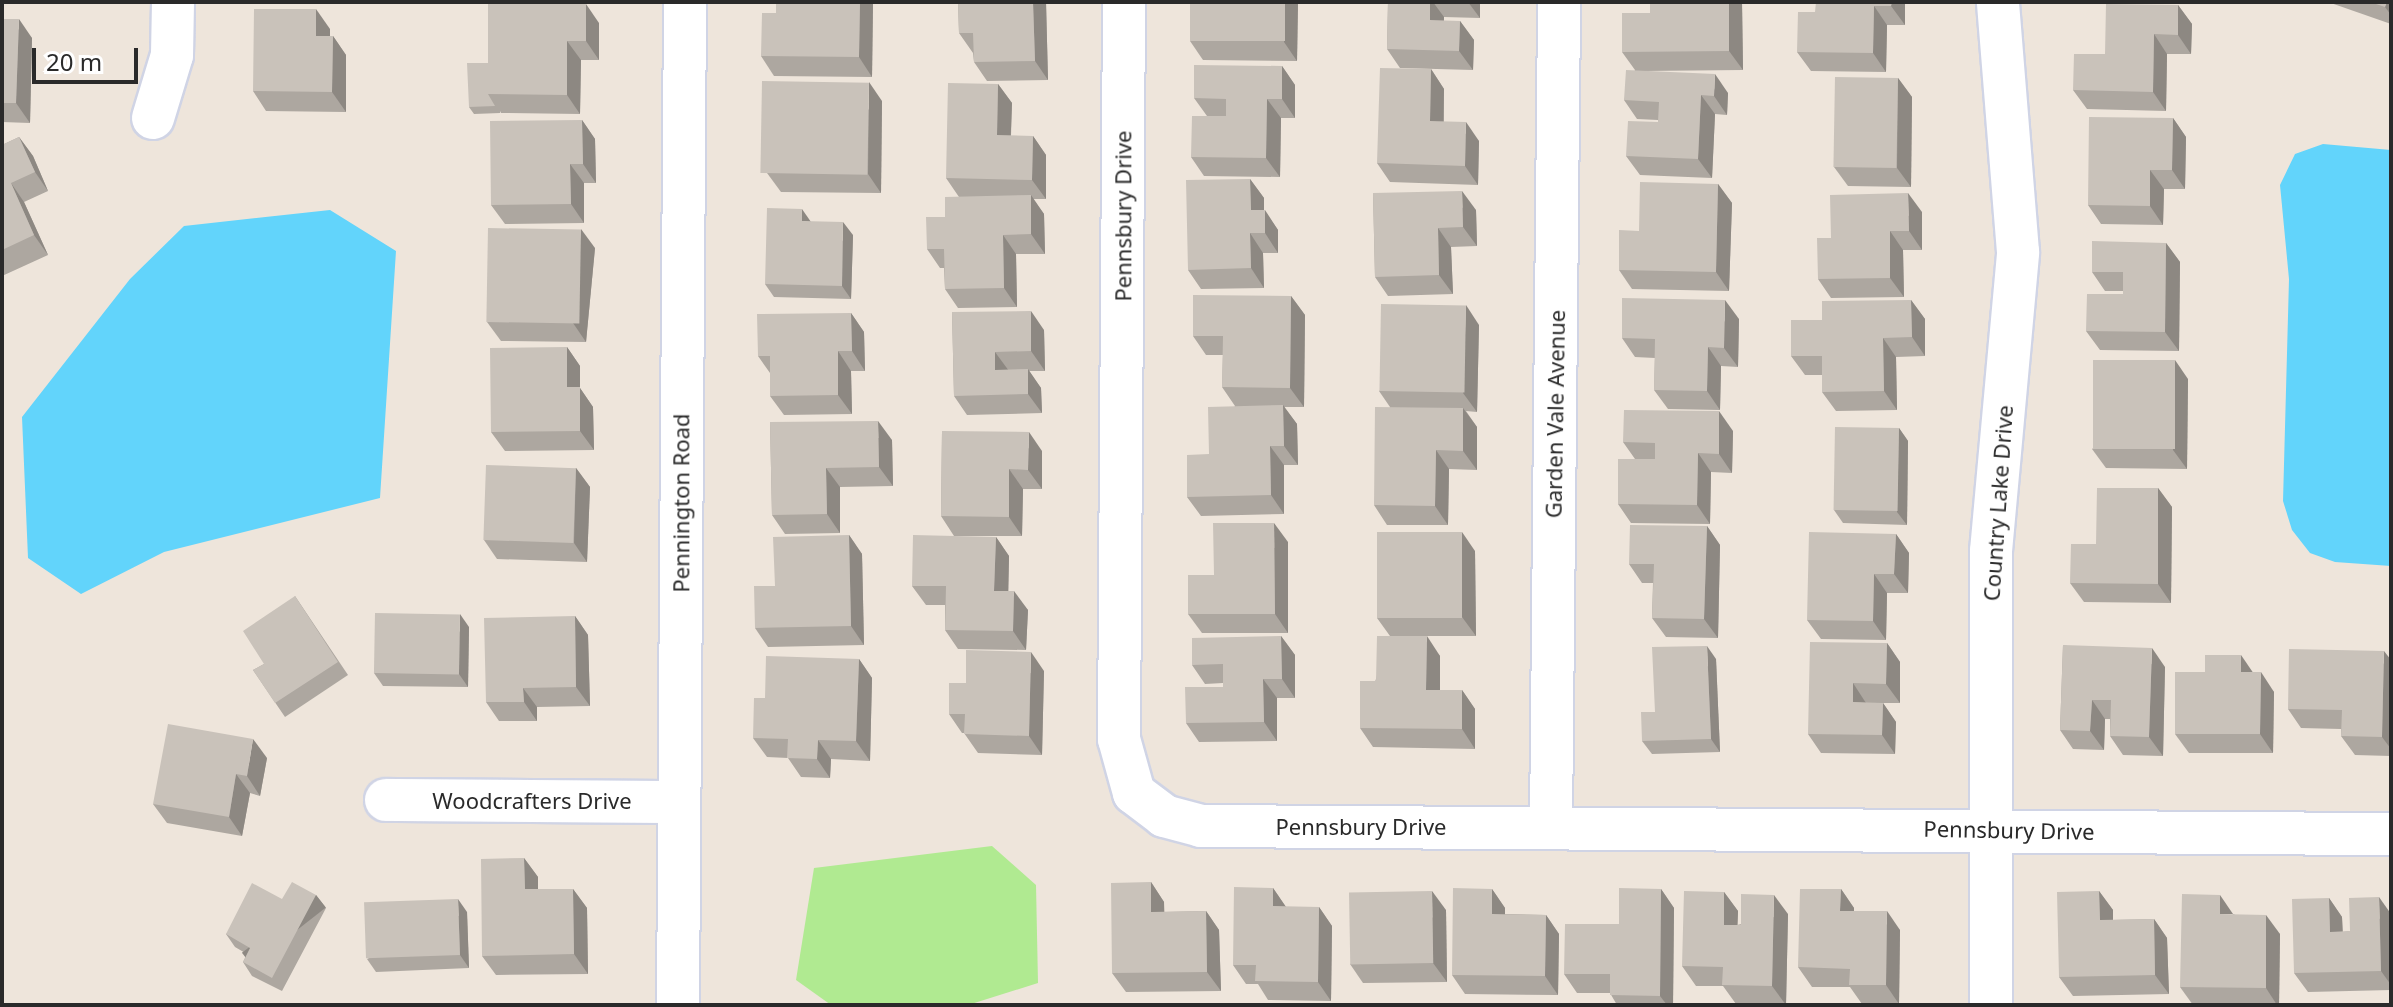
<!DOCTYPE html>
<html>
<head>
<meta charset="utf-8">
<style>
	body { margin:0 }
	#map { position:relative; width:2393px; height:1007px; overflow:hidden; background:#eee5db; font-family:"Noto Sans",sans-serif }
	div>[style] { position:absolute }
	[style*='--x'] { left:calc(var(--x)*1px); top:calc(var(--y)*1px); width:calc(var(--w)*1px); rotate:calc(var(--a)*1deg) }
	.green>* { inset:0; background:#b0ea91 }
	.water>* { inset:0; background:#62d4fb }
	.roads { filter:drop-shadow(2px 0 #d0d4e5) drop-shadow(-2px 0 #d0d4e5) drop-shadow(0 2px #d0d4e5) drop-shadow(0 -2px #d0d4e5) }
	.minor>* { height:42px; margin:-21px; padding:0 21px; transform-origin:21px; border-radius:21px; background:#fff }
	.wall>* { inset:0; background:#ada7a0 }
	.shaded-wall>* { inset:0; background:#8d8882; transform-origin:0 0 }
	.building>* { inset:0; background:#c9c2ba; transform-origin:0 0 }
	span { translate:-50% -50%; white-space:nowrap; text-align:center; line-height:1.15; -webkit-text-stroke:7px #fff; paint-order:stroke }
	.street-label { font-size:22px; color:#2a2a2a }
	.frame { position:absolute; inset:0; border:4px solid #2a2a2a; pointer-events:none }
	.scale { position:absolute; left:32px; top:48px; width:106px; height:36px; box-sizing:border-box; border:4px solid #2a2a2a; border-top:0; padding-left:10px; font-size:24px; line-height:28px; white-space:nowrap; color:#2a2a2a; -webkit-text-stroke:6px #fff; paint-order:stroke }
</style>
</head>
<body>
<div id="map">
	<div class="green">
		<i style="clip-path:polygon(992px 846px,1036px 885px,1038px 983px,968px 1005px,831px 1005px,796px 980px,814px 868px)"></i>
	</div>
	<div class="water">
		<i style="clip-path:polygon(2323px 144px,2391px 150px,2391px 566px,2335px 562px,2310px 553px,2292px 530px,2283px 501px,2289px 279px,2280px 185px,2295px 154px)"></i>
		<i style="clip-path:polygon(330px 210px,396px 251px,380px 498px,164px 552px,81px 594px,28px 558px,22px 417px,130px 279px,184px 226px)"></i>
	</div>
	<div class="roads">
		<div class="minor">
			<i style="--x:1124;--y:2;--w:737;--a:90.39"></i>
			<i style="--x:1119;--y:739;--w:56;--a:74.5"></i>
			<i style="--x:1134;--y:793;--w:38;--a:37"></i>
			<i style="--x:1164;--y:816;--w:38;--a:15"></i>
			<i style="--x:1201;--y:826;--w:1190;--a:0.39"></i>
			<i style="--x:153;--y:118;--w:66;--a:-73.2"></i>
			<i style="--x:172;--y:55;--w:53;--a:-88.9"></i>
			<i style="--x:386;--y:800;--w:292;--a:0.4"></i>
			<i style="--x:1551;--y:827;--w:825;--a:-89.44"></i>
			<i style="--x:678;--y:1005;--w:1003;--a:-89.6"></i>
			<i style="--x:1991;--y:1005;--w:454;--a:-90"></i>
			<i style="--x:1991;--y:551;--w:300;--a:-84.8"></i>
			<i style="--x:2018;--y:252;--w:251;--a:-94.6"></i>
		</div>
	</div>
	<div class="wall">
		<i style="clip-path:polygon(873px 2px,872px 77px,774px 76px,761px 56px,776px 13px)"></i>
		<i style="clip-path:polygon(958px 2px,1046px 2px,1048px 80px,987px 81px,974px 62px,973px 53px,959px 33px)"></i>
		<i style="clip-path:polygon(1190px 2px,1298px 2px,1297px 61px,1203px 60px,1190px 41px)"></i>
		<i style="clip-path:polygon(1388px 2px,1480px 2px,1480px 18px,1444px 17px,1444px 21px,1460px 21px,1474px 40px,1473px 70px,1400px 68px,1387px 49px)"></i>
		<i style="clip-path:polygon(1650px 2px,1742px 2px,1743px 70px,1643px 71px,1728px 93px,1727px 115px,1715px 114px,1712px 178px,1640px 175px,1626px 156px,1658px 122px,1658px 120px,1637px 119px,1624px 100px,1635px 70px,1622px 52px,1650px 13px)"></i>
		<i style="clip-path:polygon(1905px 2px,1905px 25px,1887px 25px,1886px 72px,1811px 71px,1797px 52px,1815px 12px)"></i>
		<i style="clip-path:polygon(2328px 2px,2391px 2px,2391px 24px)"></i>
		<i style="clip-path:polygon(2178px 5px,2192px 24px,2191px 54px,2167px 54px,2166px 111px,2087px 109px,2073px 90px,2105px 54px)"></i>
		<i style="clip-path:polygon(2px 19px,32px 38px,30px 123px,2px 122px)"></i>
		<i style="clip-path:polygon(599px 23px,599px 60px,581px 60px,580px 114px,501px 113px,500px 111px,500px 113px,474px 114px,469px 107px,488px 63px)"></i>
		<i style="clip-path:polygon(330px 29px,330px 36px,333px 36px,346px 55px,346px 112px,266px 111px,253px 91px)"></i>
		<i style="clip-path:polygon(1282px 66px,1295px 85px,1295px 118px,1281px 118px,1280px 177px,1204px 176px,1191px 157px,1207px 116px,1194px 98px)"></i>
		<i style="clip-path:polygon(1431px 69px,1444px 89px,1444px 122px,1479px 141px,1478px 185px,1390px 182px,1377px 163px)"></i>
		<i style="clip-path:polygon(1898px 78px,1912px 97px,1911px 187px,1848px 186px,1834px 167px)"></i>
		<i style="clip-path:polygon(998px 84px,1012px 103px,1011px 136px,1033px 136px,1046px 155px,1046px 199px,1033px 199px,1044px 214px,1045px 254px,1016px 254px,1017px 307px,958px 308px,945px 289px,944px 268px,940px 268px,927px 249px,959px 197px,946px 178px)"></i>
		<i style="clip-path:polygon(882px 101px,881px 193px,781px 192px,767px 173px)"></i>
		<i style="clip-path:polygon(2173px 118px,2186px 137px,2185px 189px,2164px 189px,2163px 225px,2101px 224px,2088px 205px)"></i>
		<i style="clip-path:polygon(582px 120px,595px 139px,596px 183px,584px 183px,584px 223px,505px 224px,491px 205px)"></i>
		<i style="clip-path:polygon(19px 137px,33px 156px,48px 191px,24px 202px,48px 255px,2px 276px,2px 145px)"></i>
		<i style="clip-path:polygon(1250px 179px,1264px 198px,1264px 210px,1278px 230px,1278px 253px,1263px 253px,1264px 288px,1201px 289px,1188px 270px)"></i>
		<i style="clip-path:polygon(1718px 184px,1732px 203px,1729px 291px,1632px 289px,1619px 270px,1639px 231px)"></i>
		<i style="clip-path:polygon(1373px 193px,1476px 210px,1477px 246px,1451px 247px,1453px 294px,1388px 296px,1375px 277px)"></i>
		<i style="clip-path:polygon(1922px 212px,1922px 250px,1903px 250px,1904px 297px,1831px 298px,1818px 279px,1831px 238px)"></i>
		<i style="clip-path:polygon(853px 235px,851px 299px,774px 297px,765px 284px)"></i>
		<i style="clip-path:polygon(2166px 243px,2180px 262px,2179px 351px,2100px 350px,2086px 331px,2123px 294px,2123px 291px,2105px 291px,2092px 272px)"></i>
		<i style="clip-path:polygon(595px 248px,586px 342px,501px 341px,487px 322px)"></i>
		<i style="clip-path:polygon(1291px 296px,1305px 315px,1304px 407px,1284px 407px,1297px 424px,1298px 465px,1284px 465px,1284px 514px,1201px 516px,1187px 497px,1235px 406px,1222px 387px,1223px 355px,1206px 355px,1193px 336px)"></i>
		<i style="clip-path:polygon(1911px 300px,1925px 319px,1925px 356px,1896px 357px,1897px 410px,1836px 411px,1822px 392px,1822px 375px,1805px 375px,1791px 356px,1822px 320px)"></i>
		<i style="clip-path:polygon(952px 312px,1044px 330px,1045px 371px,1029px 371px,1041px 388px,1042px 413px,967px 415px,954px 396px)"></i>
		<i style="clip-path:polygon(851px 313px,864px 332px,865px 371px,851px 371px,852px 414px,784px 415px,770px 396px,770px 373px,758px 356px)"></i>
		<i style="clip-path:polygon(1739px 319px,1738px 367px,1721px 366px,1720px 410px,1668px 409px,1654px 390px,1655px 358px,1635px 357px,1622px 338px)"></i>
		<i style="clip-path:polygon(1479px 325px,1477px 412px,1466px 411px,1477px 427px,1477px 470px,1449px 469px,1448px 525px,1387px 525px,1374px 505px,1390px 407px,1379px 391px)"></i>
		<i style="clip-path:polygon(567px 347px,580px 366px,580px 388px,593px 407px,594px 450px,505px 451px,491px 432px)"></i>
		<i style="clip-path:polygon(2188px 379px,2187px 469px,2106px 468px,2092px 449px)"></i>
		<i style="clip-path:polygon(770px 422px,892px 440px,893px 486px,840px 487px,840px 533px,785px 534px,772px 515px)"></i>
		<i style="clip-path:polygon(1899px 428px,1908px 441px,1907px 525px,1843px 523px,1834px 510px)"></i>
		<i style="clip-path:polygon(942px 431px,1042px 451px,1042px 489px,1023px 489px,1022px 536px,954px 536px,941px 516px)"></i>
		<i style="clip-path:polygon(1733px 431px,1732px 473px,1711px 472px,1710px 524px,1631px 523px,1618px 504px,1635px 459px,1623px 442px)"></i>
		<i style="clip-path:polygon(576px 468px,590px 487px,587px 562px,497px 559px,484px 540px)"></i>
		<i style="clip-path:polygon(2158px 488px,2172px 507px,2171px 603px,2084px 602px,2070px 583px,2096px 544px)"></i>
		<i style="clip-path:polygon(1707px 526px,1720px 545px,1718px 638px,1666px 637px,1652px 618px,1653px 583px,1642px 583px,1629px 564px)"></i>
		<i style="clip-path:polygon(1896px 534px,1909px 553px,1908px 593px,1887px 593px,1886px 640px,1821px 639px,1807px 620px)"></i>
		<i style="clip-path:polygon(849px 535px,862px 554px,864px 645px,768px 647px,755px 628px,775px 586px)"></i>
		<i style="clip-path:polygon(996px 537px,1009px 556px,1008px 591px,1028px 610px,1026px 650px,958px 649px,945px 630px,945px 605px,926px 605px,912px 586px)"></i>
		<i style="clip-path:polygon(1288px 542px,1288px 633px,1202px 633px,1188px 614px,1214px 575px)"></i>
		<i style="clip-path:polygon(1475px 551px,1476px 636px,1421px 636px,1440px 656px,1440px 690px,1462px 690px,1475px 709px,1475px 749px,1373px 747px,1360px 728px,1390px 636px,1377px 618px)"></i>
		<i style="clip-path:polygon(295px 596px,348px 675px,285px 717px,253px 670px,264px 664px)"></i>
		<i style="clip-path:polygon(575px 616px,588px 635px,590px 706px,537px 707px,537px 721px,499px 721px,486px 702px)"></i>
		<i style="clip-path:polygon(469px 627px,468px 687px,383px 686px,374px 673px)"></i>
		<i style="clip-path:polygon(1281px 636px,1295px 655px,1295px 698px,1277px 698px,1277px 741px,1199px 742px,1186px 723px,1223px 687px,1223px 683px,1205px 684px,1192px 665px)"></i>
		<i style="clip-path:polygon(1887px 643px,1900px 662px,1900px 703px,1883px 703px,1896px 722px,1895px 754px,1821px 753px,1808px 734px)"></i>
		<i style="clip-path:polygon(2063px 645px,2165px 667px,2163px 756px,2123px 755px,2110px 736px,2110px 719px,2105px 719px,2104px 750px,2073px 749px,2060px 730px)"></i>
		<i style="clip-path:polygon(859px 659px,872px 678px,870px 761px,831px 759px,830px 778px,801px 777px,788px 758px,767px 757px,753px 738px,765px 698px)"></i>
		<i style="clip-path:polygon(1716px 659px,1720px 752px,1652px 754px,1642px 741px,1655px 712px)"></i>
		<i style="clip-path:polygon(2391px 660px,2391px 756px,2355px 755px,2341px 736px,2341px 729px,2301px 728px,2288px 709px)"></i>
		<i style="clip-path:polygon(1044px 671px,1042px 755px,978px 753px,964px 733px,962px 733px,949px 714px,966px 683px)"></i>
		<i style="clip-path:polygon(2253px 672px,2274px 692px,2273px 753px,2189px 753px,2175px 734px)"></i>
		<i style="clip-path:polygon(267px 758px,260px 796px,250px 793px,242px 836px,167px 823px,153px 804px)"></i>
		<i style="clip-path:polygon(524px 858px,538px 877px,538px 889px,573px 889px,587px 908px,588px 974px,496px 975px,482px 956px)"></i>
		<i style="clip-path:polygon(1151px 882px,1164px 902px,1164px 912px,1206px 911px,1219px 930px,1221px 991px,1126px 992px,1112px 973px)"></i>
		<i style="clip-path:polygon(1273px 888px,1286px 907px,1319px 907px,1332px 926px,1331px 1001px,1268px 1000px,1258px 984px,1246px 984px,1233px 965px)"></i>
		<i style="clip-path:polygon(1492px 889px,1505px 908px,1505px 914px,1546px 915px,1559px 934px,1558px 995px,1465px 994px,1452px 975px)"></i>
		<i style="clip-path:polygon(1661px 889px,1674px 908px,1673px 1005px,1617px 1005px,1610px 993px,1577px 993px,1564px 974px,1619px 924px)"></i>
		<i style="clip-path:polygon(1841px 889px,1854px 908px,1854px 911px,1900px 930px,1899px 1004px,1862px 1004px,1850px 987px,1812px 987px,1798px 967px)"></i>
		<i style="clip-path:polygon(2099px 891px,2113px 910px,2113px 920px,2154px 919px,2167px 938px,2169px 994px,2073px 996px,2059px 977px)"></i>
		<i style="clip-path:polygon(1724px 892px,1738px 911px,1737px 925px,1788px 914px,1786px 1005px,1736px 1004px,1723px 986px,1696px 986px,1682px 966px)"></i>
		<i style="clip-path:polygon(316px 895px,326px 908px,282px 991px,252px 976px,243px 962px,247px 954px,235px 947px,226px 934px,282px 899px)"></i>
		<i style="clip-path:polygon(2329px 898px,2342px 917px,2343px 932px,2350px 931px,2391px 914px,2391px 990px,2308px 992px,2294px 973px)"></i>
		<i style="clip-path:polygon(1446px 910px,1447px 982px,1363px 983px,1350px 964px)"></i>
		<i style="clip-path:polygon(467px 912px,469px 968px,376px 972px,367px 959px)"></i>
		<i style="clip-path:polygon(2233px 914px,2280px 934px,2279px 1005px,2193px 1005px,2180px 987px)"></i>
	</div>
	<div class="shaded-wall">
		<i style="clip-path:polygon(860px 2px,873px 2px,872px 77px,859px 57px)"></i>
		<i style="clip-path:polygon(1033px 2px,1046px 2px,1048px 80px,1035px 61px)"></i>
		<i style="clip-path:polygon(1285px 2px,1298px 2px,1297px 61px,1284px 42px)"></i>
		<i style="clip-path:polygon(1430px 2px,1433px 2px,1444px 17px,1443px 40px,1430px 20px)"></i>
		<i style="clip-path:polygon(1468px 2px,1480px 2px,1480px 18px)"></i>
		<i style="clip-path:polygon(1729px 2px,1742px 2px,1743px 70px,1729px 51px)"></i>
		<i style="clip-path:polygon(1892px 2px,1905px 2px,1905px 25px,1891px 6px)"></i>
		<i style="clip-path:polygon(2387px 2px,2391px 2px,2391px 15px,2385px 7px)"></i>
		<i style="clip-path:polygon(586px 4px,599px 23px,599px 60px,586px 41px)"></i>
		<i style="clip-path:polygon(2178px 5px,2192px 24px,2191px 54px,2178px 35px)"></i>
		<i style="clip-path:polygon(1874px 6px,1887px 25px,1886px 72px,1873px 53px)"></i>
		<i style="clip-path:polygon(316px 9px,330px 29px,330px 55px,316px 36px)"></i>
		<i style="clip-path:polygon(19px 19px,32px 38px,30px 123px,16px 103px)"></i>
		<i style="clip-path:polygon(1460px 21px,1474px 40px,1473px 70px,1459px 51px)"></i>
		<i style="clip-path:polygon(2154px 34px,2167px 54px,2166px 111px,2153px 92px)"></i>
		<i style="clip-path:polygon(333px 36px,346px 55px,346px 112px,332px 92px)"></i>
		<i style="clip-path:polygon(567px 41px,581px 60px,580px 114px,567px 95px)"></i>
		<i style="clip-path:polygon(1282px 66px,1295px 85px,1295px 118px,1282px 99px)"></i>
		<i style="clip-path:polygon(1431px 69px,1444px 89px,1443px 140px,1430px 121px)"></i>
		<i style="clip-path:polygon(1715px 74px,1728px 93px,1727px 115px,1714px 96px)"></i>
		<i style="clip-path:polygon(1898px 78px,1912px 97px,1911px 187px,1897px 168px)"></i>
		<i style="clip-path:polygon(869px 82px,882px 101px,881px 193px,868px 174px)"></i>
		<i style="clip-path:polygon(998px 84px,1012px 103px,1010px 154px,997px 135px)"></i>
		<i style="clip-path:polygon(1701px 95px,1715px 114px,1712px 178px,1698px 159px)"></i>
		<i style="clip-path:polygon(1267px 99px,1281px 118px,1280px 177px,1266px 158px)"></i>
		<i style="clip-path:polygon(2173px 118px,2186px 137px,2185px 189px,2172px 170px)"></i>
		<i style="clip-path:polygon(582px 120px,595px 139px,596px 183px,583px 164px)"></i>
		<i style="clip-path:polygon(1466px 122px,1479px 141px,1478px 185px,1465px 166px)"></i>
		<i style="clip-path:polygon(1033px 136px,1046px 155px,1046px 199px,1032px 180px)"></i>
		<i style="clip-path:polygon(19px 137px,33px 156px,48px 191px,35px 172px)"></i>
		<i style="clip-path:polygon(570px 164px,584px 183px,584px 223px,571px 204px)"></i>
		<i style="clip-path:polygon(2150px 170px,2164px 189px,2163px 225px,2150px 206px)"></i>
		<i style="clip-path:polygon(1250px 179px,1264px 198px,1264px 230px,1251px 210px)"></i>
		<i style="clip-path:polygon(11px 183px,24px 202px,48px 255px,34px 235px)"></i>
		<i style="clip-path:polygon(1718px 184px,1732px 203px,1729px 291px,1716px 272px)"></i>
		<i style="clip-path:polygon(1462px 191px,1476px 210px,1477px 246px,1463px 227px)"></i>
		<i style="clip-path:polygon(1908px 193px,1922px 212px,1922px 250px,1909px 231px)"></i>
		<i style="clip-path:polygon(1031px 195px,1044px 214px,1045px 254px,1031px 234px)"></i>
		<i style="clip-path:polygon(802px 209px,811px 222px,802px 221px)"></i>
		<i style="clip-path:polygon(1265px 210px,1278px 230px,1278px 253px,1265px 233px)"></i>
		<i style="clip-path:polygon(843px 222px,853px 235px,851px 299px,842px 286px)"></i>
		<i style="clip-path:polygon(1438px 228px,1451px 247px,1453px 294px,1439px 275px)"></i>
		<i style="clip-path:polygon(581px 229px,595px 248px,586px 342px,573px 323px)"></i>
		<i style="clip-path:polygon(1890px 231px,1903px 250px,1904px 297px,1890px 278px)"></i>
		<i style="clip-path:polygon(1250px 233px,1263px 253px,1264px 288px,1251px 268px)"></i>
		<i style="clip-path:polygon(1003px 235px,1016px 254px,1017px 307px,1004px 288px)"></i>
		<i style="clip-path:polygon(2166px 243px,2180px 262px,2179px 351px,2165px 332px)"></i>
		<i style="clip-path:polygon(1291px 296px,1305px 315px,1304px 407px,1290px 388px)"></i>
		<i style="clip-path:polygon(1725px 300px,1739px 319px,1738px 367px,1724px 348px)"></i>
		<i style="clip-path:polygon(1911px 300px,1925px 319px,1925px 356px,1912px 337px)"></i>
		<i style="clip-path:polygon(1466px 305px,1479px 325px,1477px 412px,1463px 393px)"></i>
		<i style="clip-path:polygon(1031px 311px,1044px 330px,1045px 371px,1031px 351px)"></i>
		<i style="clip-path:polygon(851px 313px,864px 332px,865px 371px,852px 351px)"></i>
		<i style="clip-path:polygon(1883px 338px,1896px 357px,1897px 410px,1884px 391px)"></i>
		<i style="clip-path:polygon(567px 347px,580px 366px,580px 388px,593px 407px,594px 450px,580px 431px,567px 387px)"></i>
		<i style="clip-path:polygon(1708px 347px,1721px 366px,1720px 410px,1707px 391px)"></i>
		<i style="clip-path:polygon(838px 351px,851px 371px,852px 414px,838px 395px)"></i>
		<i style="clip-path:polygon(995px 352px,1009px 371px,995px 370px)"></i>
		<i style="clip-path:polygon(2175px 360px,2188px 379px,2187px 469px,2173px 450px)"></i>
		<i style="clip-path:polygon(1028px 369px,1041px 388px,1042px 413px,1028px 394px)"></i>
		<i style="clip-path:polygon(1283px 405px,1297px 424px,1298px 465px,1284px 446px)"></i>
		<i style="clip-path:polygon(1463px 408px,1477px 427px,1477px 470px,1463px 451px)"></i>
		<i style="clip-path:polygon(1719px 411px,1733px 431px,1732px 473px,1719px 454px)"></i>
		<i style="clip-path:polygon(878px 421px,892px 440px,893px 486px,879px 467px)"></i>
		<i style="clip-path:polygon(1899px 428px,1908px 441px,1907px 525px,1897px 512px)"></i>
		<i style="clip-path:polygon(1029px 432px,1042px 451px,1042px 489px,1028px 470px)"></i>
		<i style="clip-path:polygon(1270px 446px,1284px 465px,1284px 514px,1271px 495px)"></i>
		<i style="clip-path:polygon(1436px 450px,1449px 469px,1448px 525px,1435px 506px)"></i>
		<i style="clip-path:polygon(1698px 453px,1711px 472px,1710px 524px,1697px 505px)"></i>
		<i style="clip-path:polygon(576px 468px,590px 487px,587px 562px,574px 543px)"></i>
		<i style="clip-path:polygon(826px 468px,840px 487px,840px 533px,827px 514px)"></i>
		<i style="clip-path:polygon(1009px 469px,1023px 489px,1022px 536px,1009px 517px)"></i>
		<i style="clip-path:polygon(2158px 488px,2172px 507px,2171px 603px,2158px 584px)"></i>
		<i style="clip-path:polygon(1274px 523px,1288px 542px,1288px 633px,1275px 614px)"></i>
		<i style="clip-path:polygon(1707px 526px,1720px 545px,1718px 638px,1704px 619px)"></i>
		<i style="clip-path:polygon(1462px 532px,1475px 551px,1476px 636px,1462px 617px)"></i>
		<i style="clip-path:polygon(1896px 534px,1909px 553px,1908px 593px,1894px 574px)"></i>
		<i style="clip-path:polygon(849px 535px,862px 554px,864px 645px,851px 626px)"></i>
		<i style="clip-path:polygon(996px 537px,1009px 556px,1008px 610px,994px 591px)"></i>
		<i style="clip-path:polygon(1874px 574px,1887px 593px,1886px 640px,1873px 621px)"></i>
		<i style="clip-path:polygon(1014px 591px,1028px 610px,1026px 650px,1013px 631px)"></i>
		<i style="clip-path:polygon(460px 614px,469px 627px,468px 687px,459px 674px)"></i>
		<i style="clip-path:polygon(575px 616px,588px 635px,590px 706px,576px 687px)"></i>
		<i style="clip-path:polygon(1281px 636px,1295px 655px,1295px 698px,1282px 679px)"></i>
		<i style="clip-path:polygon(1427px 636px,1440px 656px,1440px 709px,1426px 690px)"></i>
		<i style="clip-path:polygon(1887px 643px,1900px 662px,1900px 703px,1886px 684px)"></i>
		<i style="clip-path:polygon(1707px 646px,1716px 659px,1720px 752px,1711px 739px)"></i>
		<i style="clip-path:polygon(2152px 648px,2165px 667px,2163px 756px,2149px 737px)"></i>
		<i style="clip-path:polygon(2384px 651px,2391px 660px,2391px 749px,2382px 737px)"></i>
		<i style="clip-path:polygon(1031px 652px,1044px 671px,1042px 755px,1029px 736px)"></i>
		<i style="clip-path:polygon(2241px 655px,2254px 674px,2241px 672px)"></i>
		<i style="clip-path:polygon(859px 659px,872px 678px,870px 761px,856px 741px)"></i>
		<i style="clip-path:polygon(2261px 672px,2274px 692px,2273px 753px,2260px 734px)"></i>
		<i style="clip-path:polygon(1263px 679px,1277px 698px,1277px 741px,1264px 722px)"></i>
		<i style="clip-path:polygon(1853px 683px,1866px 703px,1853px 702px)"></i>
		<i style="clip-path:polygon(523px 688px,537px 707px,537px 721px,524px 702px)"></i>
		<i style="clip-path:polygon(1462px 690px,1475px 709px,1475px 749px,1462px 729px)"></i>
		<i style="clip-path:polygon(2092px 700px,2105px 719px,2104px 750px,2090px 731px)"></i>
		<i style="clip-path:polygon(1883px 703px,1896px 722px,1895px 754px,1882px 735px)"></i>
		<i style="clip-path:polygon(253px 739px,267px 758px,260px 796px,247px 776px)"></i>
		<i style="clip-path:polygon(818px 740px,831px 759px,830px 778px,817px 759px)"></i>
		<i style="clip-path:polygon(236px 774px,250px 793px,242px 836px,229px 817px)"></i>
		<i style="clip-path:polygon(524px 858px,538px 877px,538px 908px,525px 889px)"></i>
		<i style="clip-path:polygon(1151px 882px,1164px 902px,1165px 931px,1151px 912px)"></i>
		<i style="clip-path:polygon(1273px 888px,1286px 907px,1273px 906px)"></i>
		<i style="clip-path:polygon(573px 889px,587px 908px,588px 974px,574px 954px)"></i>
		<i style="clip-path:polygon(1492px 889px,1505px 908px,1505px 933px,1492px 914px)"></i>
		<i style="clip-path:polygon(1661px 889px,1674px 908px,1673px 1005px,1667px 1005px,1660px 996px)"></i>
		<i style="clip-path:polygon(1841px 889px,1854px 908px,1854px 930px,1840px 911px)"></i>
		<i style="clip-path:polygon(1432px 891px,1446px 910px,1447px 982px,1433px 963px)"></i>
		<i style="clip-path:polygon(2099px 891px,2113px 910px,2113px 939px,2100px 920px)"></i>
		<i style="clip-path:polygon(1724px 892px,1738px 911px,1737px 944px,1724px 925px)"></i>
		<i style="left:316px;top:895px;width:16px;height:94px;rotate:52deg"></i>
		<i style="clip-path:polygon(1774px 895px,1788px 914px,1786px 1005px,1772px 986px)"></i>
		<i style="clip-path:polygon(2220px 895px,2233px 914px,2220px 914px)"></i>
		<i style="clip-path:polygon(2379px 897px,2391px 914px,2391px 985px,2381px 971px)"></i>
		<i style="clip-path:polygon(2329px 898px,2342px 917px,2343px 951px,2330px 932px)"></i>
		<i style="clip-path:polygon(458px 899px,467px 912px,469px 968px,460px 955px)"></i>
		<i style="clip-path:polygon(1319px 907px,1332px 926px,1331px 1001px,1318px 982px)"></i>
		<i style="clip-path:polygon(1206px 911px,1219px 930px,1221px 991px,1207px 972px)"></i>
		<i style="clip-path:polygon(1887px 911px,1900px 930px,1899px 1004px,1886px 985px)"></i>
		<i style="clip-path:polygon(1546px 915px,1559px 934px,1558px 995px,1545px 976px)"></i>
		<i style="clip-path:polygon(2266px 915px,2280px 934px,2279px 1005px,2277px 1005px,2266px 988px)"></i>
		<i style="clip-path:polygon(2154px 919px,2167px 938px,2169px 994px,2155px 975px)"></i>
	</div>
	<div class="building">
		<i style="clip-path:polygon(776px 2px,860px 2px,859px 57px,761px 56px,762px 13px,776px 13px)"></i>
		<i style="clip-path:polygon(958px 2px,1033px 2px,1035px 61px,974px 62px,973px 33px,959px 33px)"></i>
		<i style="left:1190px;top:2px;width:95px;height:39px"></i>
		<i style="clip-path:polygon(1388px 2px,1430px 2px,1430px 20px,1460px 21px,1459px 51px,1387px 49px)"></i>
		<i style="clip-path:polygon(1650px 2px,1729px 2px,1729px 51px,1622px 52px,1622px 13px,1650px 13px)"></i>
		<i style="clip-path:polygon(1816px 2px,1892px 2px,1891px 6px,1874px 6px,1873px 53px,1797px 52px,1798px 12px,1815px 12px)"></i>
		<i style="clip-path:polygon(2370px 2px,2387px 2px,2385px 7px)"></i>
		<i style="clip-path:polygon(488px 3px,586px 4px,586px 41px,567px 41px,567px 95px,488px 94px)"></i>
		<i style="clip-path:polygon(2106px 4px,2178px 5px,2178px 35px,2154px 34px,2153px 92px,2073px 90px,2074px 54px,2105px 54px)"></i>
		<i style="clip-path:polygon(254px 9px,316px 9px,316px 36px,333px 36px,332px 92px,253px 91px)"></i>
		<i style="clip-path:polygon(2px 19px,19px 19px,16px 103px,2px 103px)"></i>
		<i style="clip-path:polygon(467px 63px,488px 63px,488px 94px,495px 106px,469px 107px)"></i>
		<i style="clip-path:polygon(1194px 65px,1282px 66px,1282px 99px,1267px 99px,1266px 158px,1191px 157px,1192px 116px,1226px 116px,1226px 99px,1194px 98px)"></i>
		<i style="clip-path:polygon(1380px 68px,1431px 69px,1430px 121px,1466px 122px,1465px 166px,1377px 163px)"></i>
		<i style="clip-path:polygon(1626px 70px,1715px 74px,1714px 96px,1701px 95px,1698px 159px,1626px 156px,1628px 121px,1658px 122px,1659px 102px,1624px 100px)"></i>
		<i style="left:1835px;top:77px;width:63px;height:90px;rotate:1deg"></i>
		<i style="left:762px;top:81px;width:107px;height:92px;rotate:1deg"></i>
		<i style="clip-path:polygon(948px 83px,998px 84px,997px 135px,1033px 136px,1032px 180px,946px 178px)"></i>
		<i style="clip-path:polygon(2089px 117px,2173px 118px,2172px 170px,2150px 170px,2150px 206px,2088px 205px)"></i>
		<i style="clip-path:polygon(582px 120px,583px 164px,570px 164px,571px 204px,491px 205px,490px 121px)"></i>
		<i style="clip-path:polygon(19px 137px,35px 172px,11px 183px,34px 235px,2px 250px,2px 145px)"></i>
		<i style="clip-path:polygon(1250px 179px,1251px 210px,1265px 210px,1265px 233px,1250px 233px,1251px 268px,1188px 270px,1186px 180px)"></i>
		<i style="clip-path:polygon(1640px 182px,1718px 184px,1716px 272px,1619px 270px,1619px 230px,1639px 231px)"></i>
		<i style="clip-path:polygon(1462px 191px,1463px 227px,1438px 228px,1439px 275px,1375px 277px,1373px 193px)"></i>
		<i style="clip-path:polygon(1908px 193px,1909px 231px,1890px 231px,1890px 278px,1818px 279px,1817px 238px,1831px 238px,1830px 195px)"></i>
		<i style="clip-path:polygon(1031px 195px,1031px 234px,1003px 235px,1004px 288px,945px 289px,944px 249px,927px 249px,926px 217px,945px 217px,945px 197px)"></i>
		<i style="clip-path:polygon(767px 208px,802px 209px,802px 221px,843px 222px,842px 286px,765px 284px)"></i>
		<i style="left:488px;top:228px;width:93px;height:94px;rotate:1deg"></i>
		<i style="clip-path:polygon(2092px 241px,2166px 243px,2165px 332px,2086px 331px,2087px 294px,2123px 294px,2123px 272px,2092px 272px)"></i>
		<i style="clip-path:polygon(1193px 295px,1291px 296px,1290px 388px,1222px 387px,1223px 336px,1193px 336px)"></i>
		<i style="clip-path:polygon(1622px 298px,1725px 300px,1724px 348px,1708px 347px,1707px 391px,1654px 390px,1655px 339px,1622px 338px)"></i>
		<i style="clip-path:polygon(1911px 300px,1912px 337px,1883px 338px,1884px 391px,1822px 392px,1822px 356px,1791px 356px,1791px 320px,1822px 320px,1822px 301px)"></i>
		<i style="left:1381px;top:304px;width:85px;height:87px;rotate:1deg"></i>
		<i style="clip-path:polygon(1031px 311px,1031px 351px,995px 352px,995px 370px,1028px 369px,1028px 394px,954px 396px,952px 312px)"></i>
		<i style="clip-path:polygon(851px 313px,852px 351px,838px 351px,838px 395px,770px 396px,770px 356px,758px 356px,757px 314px)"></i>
		<i style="clip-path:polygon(567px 347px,567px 387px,580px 387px,580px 431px,491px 432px,490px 348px)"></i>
		<i style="left:2093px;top:360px;width:82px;height:89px"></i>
		<i style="clip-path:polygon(1283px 405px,1284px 446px,1270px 446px,1271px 495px,1187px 497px,1187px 455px,1209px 454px,1208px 407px)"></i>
		<i style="clip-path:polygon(1375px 407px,1463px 408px,1463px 451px,1436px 450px,1435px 506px,1374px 505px)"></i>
		<i style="clip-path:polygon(1624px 410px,1719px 411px,1719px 454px,1698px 453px,1697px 505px,1618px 504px,1618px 459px,1655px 459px,1655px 443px,1623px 442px)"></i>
		<i style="clip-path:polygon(878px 421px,879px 467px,826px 468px,827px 514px,772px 515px,770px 422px)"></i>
		<i style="left:1835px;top:427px;width:64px;height:83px;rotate:1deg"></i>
		<i style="clip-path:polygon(942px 431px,1029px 432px,1028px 470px,1009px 469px,1009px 517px,941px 516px)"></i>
		<i style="left:486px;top:465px;width:90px;height:75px;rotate:2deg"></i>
		<i style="clip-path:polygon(2097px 488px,2158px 488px,2158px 584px,2070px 583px,2071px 544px,2096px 544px)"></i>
		<i style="clip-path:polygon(1213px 523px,1274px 523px,1275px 614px,1188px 614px,1188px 575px,1214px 575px)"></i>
		<i style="clip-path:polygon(1630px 525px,1707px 526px,1704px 619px,1652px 618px,1654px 564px,1629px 564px)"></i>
		<i style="left:1377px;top:532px;width:85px;height:86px"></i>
		<i style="clip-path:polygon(1809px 532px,1896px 534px,1894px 574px,1874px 574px,1873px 621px,1807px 620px)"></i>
		<i style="clip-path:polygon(849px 535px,851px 626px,755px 628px,754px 586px,775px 586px,773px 537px)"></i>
		<i style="clip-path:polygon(913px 535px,996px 537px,994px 591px,1014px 591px,1013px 631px,945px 630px,946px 586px,912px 586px)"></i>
		<i style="clip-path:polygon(295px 596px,338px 662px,275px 703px,253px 670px,264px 664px,243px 631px)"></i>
		<i style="left:375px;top:613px;width:85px;height:60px;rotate:1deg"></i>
		<i style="clip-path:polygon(575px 616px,576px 687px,523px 688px,524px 702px,486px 702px,484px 618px)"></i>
		<i style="clip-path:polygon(1281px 636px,1282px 679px,1263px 679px,1264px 722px,1186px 723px,1185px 687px,1223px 687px,1223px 664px,1192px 665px,1192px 638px)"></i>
		<i style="clip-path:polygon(1377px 636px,1427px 636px,1426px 690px,1462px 690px,1462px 729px,1360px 728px,1360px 681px,1376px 681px)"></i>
		<i style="clip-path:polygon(1810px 642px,1887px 643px,1886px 684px,1853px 683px,1853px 702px,1883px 703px,1882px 735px,1808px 734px)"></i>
		<i style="clip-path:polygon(2063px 645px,2152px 648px,2149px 737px,2110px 736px,2111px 700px,2092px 700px,2090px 731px,2060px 730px)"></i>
		<i style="clip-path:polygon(1707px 646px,1711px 739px,1642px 741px,1641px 712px,1655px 712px,1652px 647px)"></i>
		<i style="clip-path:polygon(2289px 649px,2384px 651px,2382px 737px,2341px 736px,2342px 710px,2288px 709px)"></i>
		<i style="clip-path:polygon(966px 650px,1031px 652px,1029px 736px,964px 734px,965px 714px,949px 714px,949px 683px,966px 683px)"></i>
		<i style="clip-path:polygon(2205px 655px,2241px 655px,2241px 672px,2261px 672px,2260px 734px,2175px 734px,2175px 672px,2205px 672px)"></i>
		<i style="clip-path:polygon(766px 656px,859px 659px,856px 741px,818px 740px,817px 759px,787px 758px,788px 739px,753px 738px,754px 698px,765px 698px)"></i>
		<i style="clip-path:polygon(168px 724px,253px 739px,247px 776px,236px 774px,229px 817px,153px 804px)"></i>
		<i style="clip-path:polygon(524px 858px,525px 889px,573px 889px,574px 954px,482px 956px,481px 859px)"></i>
		<i style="clip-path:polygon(292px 882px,316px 895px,272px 978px,243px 962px,250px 948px,226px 934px,252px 883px,282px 899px)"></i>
		<i style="clip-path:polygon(1151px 882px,1151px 912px,1206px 911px,1207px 972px,1112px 973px,1111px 883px)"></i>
		<i style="clip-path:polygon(1234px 887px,1273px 888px,1273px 906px,1319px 907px,1318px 982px,1255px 981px,1256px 965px,1233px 965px)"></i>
		<i style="clip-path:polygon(1453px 888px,1492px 889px,1492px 914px,1546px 915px,1545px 976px,1452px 975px)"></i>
		<i style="clip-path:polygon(1619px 888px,1661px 889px,1660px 996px,1610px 995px,1610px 974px,1564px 974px,1565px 924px,1619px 924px)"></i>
		<i style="clip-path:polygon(1800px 889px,1841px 889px,1840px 911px,1887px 911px,1886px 985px,1849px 985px,1850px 969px,1798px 967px)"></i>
		<i style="left:1432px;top:891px;width:72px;height:83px;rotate:89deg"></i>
		<i style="clip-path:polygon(1684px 891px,1724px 892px,1724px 925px,1741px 925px,1741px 894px,1774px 895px,1772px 986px,1722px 985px,1723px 967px,1682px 966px)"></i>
		<i style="clip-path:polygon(2099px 891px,2100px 920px,2154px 919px,2155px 975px,2059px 977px,2057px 892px)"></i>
		<i style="clip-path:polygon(2182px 894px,2220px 895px,2220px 914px,2266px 915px,2266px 988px,2180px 987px)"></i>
		<i style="clip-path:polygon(2379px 897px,2381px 971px,2294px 973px,2292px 899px,2329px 898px,2330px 932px,2350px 931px,2349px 898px)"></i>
		<i style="left:458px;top:899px;width:56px;height:94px;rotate:88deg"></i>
	</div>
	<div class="street-label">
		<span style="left:1123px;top:216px;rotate:-90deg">Pennsbury Drive</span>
		<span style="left:1555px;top:414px;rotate:-89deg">Garden Vale Avenue</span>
		<span style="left:681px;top:503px;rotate:-90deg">Pennington Road</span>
		<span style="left:1998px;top:503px;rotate:-86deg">Country Lake Drive</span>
		<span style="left:532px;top:801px">Woodcrafters Drive</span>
		<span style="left:1361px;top:827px">Pennsbury Drive</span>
		<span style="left:2009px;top:830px;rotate:1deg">Pennsbury Drive</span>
	</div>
	<div class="frame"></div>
	<div class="scale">20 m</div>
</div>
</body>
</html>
